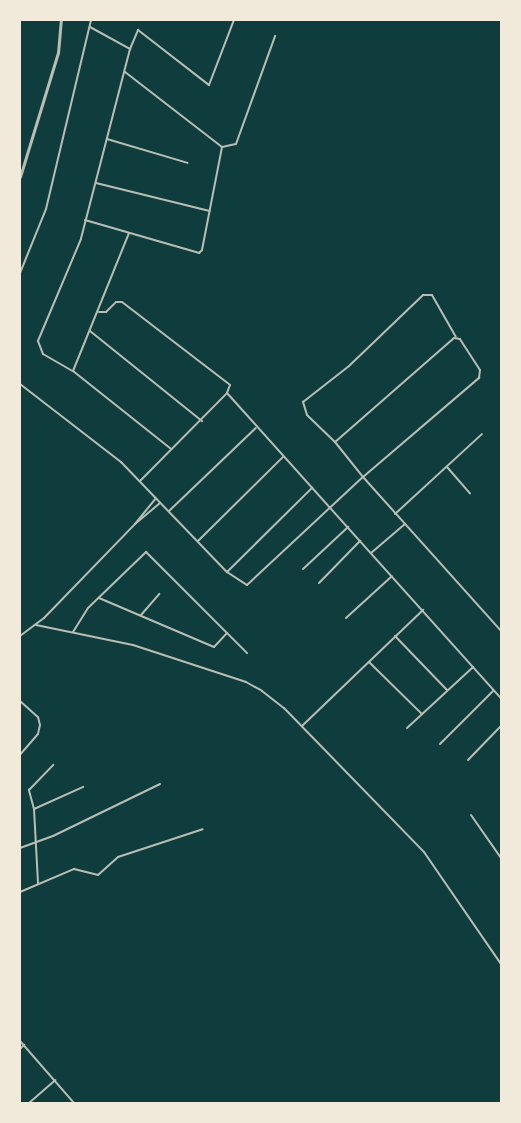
<!DOCTYPE html>
<html>
<head>
<meta charset="utf-8">
<style>
	body { margin:0 }
	#map { position:relative; width:521px; height:1123px; overflow:hidden; background:#0f3d3e; font-family:Karla,sans-serif }
	div>[style] { position:absolute }
	[style*='--x'] { left:calc(var(--x)*1px); top:calc(var(--y)*1px); width:calc(var(--w)*1px); rotate:calc(var(--a)*1deg) }
	.minor>* { height:2px; margin:-1px; padding:0 1px; transform-origin:1px; border-radius:1px; background:#b8beb3 }
	.tertiary>* { height:2.5px; margin:-1.25px; padding:0 1.25px; transform-origin:1.25px; border-radius:1.25px; background:#b8beb3 }
	span { translate:-50% -50%; white-space:nowrap; text-align:center; line-height:1.15; -webkit-text-stroke:4.5px #f1e9da; paint-order:stroke }
	.frame { position:absolute; inset:0; border:21px solid #f1e9da; pointer-events:none }
</style>
</head>
<body>
<div id="map">
	<div class="minor">
		<i style="--x:90;--y:27;--w:46;--a:28.8"></i>
		<i style="--x:130;--y:49;--w:196;--a:104.5"></i>
		<i style="--x:81;--y:239;--w:111;--a:112.9"></i>
		<i style="--x:38;--y:341;--w:14;--a:69"></i>
		<i style="--x:43;--y:354;--w:34;--a:30"></i>
		<i style="--x:73;--y:371;--w:125;--a:38.5"></i>
		<i style="--x:130;--y:49;--w:21;--a:-67"></i>
		<i style="--x:138;--y:30;--w:90;--a:37.8"></i>
		<i style="--x:209;--y:85;--w:70;--a:-69"></i>
		<i style="--x:107;--y:139;--w:84;--a:16.5"></i>
		<i style="--x:222;--y:147;--w:14;--a:-12"></i>
		<i style="--x:236;--y:144;--w:115;--a:-70.1"></i>
		<i style="--x:96;--y:183;--w:117;--a:13.8"></i>
		<i style="--x:85;--y:220;--w:119;--a:16.1"></i>
		<i style="--x:199;--y:253;--w:4;--a:-45"></i>
		<i style="--x:202;--y:250;--w:105;--a:-79"></i>
		<i style="--x:222;--y:147;--w:123;--a:-142.3"></i>
		<i style="--x:20;--y:273;--w:69;--a:-67.9"></i>
		<i style="--x:46;--y:209;--w:194;--a:-76.6"></i>
		<i style="--x:99;--y:312;--w:7;--a:0"></i>
		<i style="--x:106;--y:312;--w:14;--a:-45"></i>
		<i style="--x:116;--y:302;--w:6;--a:0"></i>
		<i style="--x:122;--y:302;--w:136;--a:37.5"></i>
		<i style="--x:230;--y:385;--w:9;--a:111"></i>
		<i style="--x:90;--y:331;--w:144;--a:38.8"></i>
		<i style="--x:73;--y:371;--w:149;--a:-67.9"></i>
		<i style="--x:20;--y:384;--w:128;--a:37.7"></i>
		<i style="--x:121;--y:462;--w:153;--a:46.1"></i>
		<i style="--x:227;--y:572;--w:24;--a:33"></i>
		<i style="--x:247;--y:585;--w:158;--a:-43"></i>
		<i style="--x:363;--y:477;--w:153;--a:-40.5"></i>
		<i style="--x:479;--y:378;--w:8;--a:-83"></i>
		<i style="--x:480;--y:370;--w:37;--a:-123"></i>
		<i style="--x:460;--y:339;--w:6;--a:-171"></i>
		<i style="--x:454;--y:338;--w:158;--a:138.8"></i>
		<i style="--x:335;--y:442;--w:45;--a:51.3"></i>
		<i style="--x:363;--y:477;--w:207;--a:48.1"></i>
		<i style="--x:335;--y:442;--w:39;--a:-136"></i>
		<i style="--x:307;--y:415;--w:14;--a:-107"></i>
		<i style="--x:303;--y:402;--w:58;--a:-38"></i>
		<i style="--x:349;--y:366;--w:103;--a:-43.8"></i>
		<i style="--x:423;--y:295;--w:9;--a:0"></i>
		<i style="--x:432;--y:295;--w:48;--a:60.3"></i>
		<i style="--x:447;--y:467;--w:35;--a:49"></i>
		<i style="--x:140;--y:481;--w:124;--a:-45.3"></i>
		<i style="--x:227;--y:393;--w:410;--a:48.1"></i>
		<i style="--x:169;--y:511;--w:120;--a:-43.7"></i>
		<i style="--x:395;--y:514;--w:118;--a:-42.6"></i>
		<i style="--x:135;--y:524;--w:33;--a:-51"></i>
		<i style="--x:198;--y:541;--w:120;--a:-44.7"></i>
		<i style="--x:371;--y:553;--w:45;--a:-40.5"></i>
		<i style="--x:303;--y:569;--w:62;--a:-43"></i>
		<i style="--x:227;--y:572;--w:120;--a:-44.7"></i>
		<i style="--x:319;--y:583;--w:59;--a:-45.7"></i>
		<i style="--x:99;--y:598;--w:125;--a:23.1"></i>
		<i style="--x:214;--y:647;--w:19;--a:-47"></i>
		<i style="--x:141;--y:615;--w:28;--a:-49"></i>
		<i style="--x:346;--y:618;--w:62;--a:-42.4"></i>
		<i style="--x:36;--y:625;--w:99;--a:11.7"></i>
		<i style="--x:133;--y:645;--w:119;--a:18.1"></i>
		<i style="--x:246;--y:682;--w:18;--a:29"></i>
		<i style="--x:262;--y:691;--w:28;--a:38"></i>
		<i style="--x:284;--y:708;--w:201;--a:45.8"></i>
		<i style="--x:424;--y:852;--w:136;--a:55.5"></i>
		<i style="--x:73;--y:632;--w:28;--a:-58"></i>
		<i style="--x:88;--y:608;--w:81;--a:-44"></i>
		<i style="--x:146;--y:552;--w:143;--a:45"></i>
		<i style="--x:20;--y:636;--w:30;--a:-37"></i>
		<i style="--x:44;--y:618;--w:131;--a:-45.9"></i>
		<i style="--x:135;--y:524;--w:33;--a:-40"></i>
		<i style="--x:395;--y:636;--w:75;--a:46.1"></i>
		<i style="--x:369;--y:662;--w:74;--a:44.5"></i>
		<i style="--x:20;--y:701;--w:24;--a:42"></i>
		<i style="--x:38;--y:717;--w:8;--a:76"></i>
		<i style="--x:40;--y:725;--w:9;--a:103"></i>
		<i style="--x:38;--y:734;--w:28;--a:131"></i>
		<i style="--x:302;--y:726;--w:168;--a:-43.8"></i>
		<i style="--x:407;--y:728;--w:90;--a:-42.7"></i>
		<i style="--x:440;--y:744;--w:75;--a:-45"></i>
		<i style="--x:468;--y:760;--w:47;--a:-45.9"></i>
		<i style="--x:34;--y:809;--w:20;--a:-105"></i>
		<i style="--x:29;--y:790;--w:35;--a:-46"></i>
		<i style="--x:471;--y:815;--w:52;--a:55.1"></i>
		<i style="--x:20;--y:848;--w:35;--a:-20"></i>
		<i style="--x:53;--y:836;--w:119;--a:-25.9"></i>
		<i style="--x:38;--y:883;--w:74;--a:-93.1"></i>
		<i style="--x:34;--y:809;--w:54;--a:-24.2"></i>
		<i style="--x:20;--y:892;--w:59;--a:-23.1"></i>
		<i style="--x:74;--y:869;--w:25;--a:14"></i>
		<i style="--x:98;--y:875;--w:27;--a:-42"></i>
		<i style="--x:118;--y:857;--w:89;--a:-18.2"></i>
		<i style="--x:20;--y:1041;--w:82;--a:48.9"></i>
		<i style="--x:20;--y:1049;--w:6;--a:-45"></i>
		<i style="--x:501;--y:1083;--w:3;--a:90"></i>
		<i style="--x:29;--y:1103;--w:35;--a:-41"></i>
	</div>
	<div class="tertiary">
		<i style="--x:20;--y:177;--w:130;--a:-73"></i>
		<i style="--x:58;--y:53;--w:33;--a:-85"></i>
	</div>
	<div class="frame"></div>
</div>
</body>
</html>
